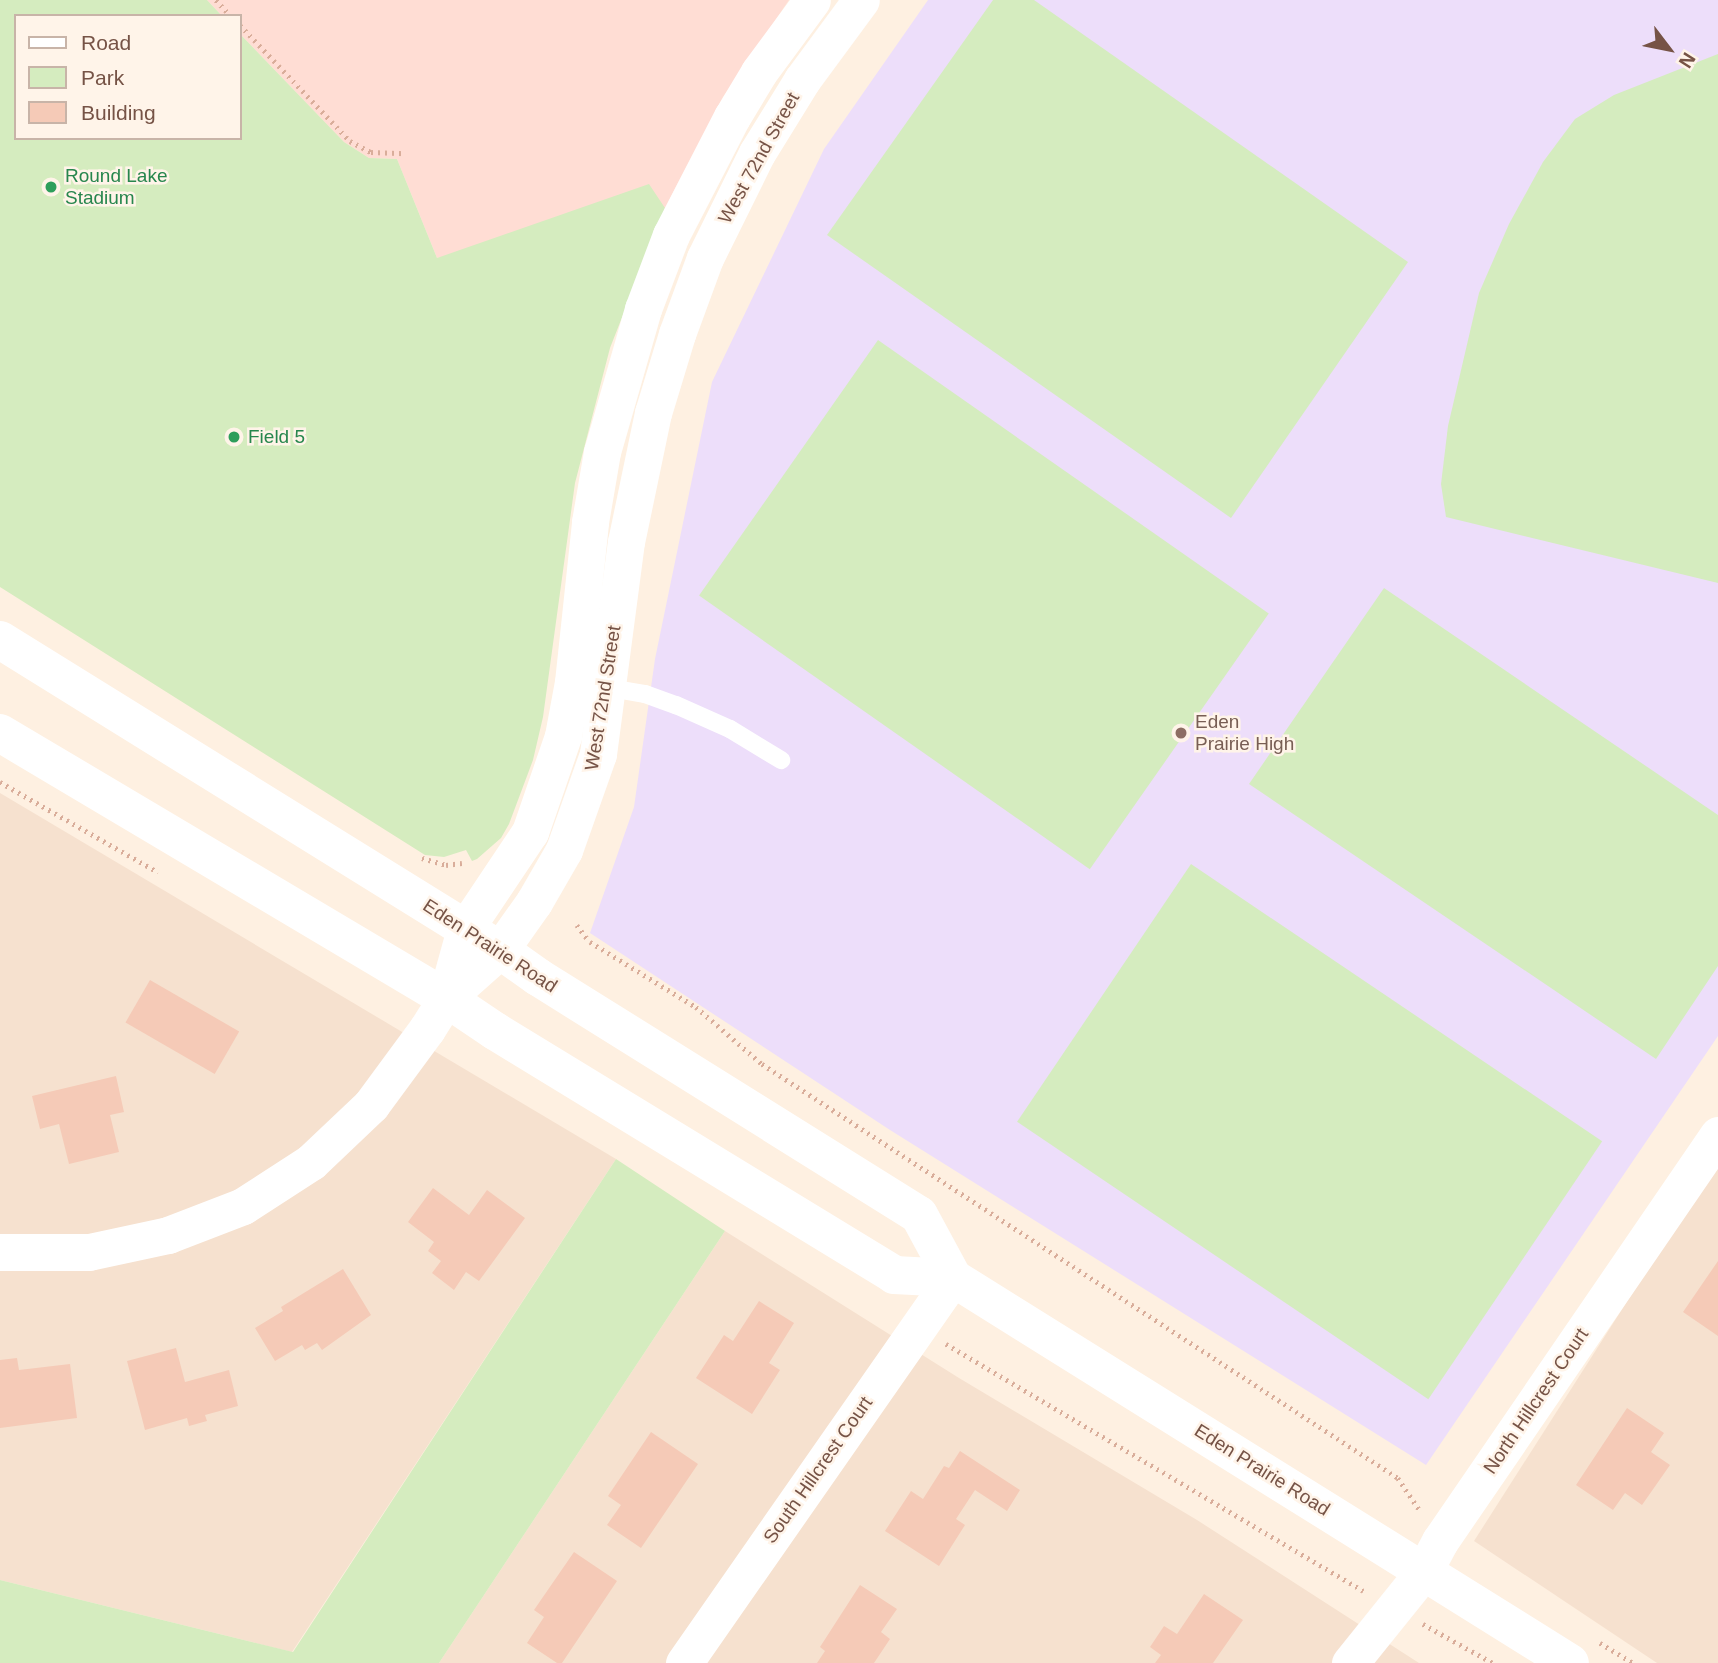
<!DOCTYPE html>
<html>
<head>
<meta charset="utf-8">
<style>
	body { margin:0 }
	#map { position:relative; width:1718px; height:1663px; overflow:hidden; background:#fef0e1; font-family:Helvetica,sans-serif }
	div>[style] { position:absolute }
	[style*='--x'] { left:calc(var(--x)*1px); top:calc(var(--y)*1px); width:calc(var(--w)*1px); rotate:calc(var(--a)*1deg) }
	.residential>* { inset:0; background:#f6e1cf }
	.commercial>* { inset:0; background:#ffddd4 }
	.education>* { inset:0; background:#eddefa }
	.green>* { inset:0; background:#d5ecbf; transform-origin:0 0 }
	.building>* { inset:0; background:#f5cab7; transform-origin:0 0 }
	.path>* { height:4.5px; margin-top:-2.25px; transform-origin:0; background:repeating-linear-gradient(90deg,#d9ad9a 0 2px,transparent 0 7px) }
	.service>* { height:18px; margin:-9px; padding:0 9px; transform-origin:9px; border-radius:9px; background:#fff }
	.minor>* { height:37px; margin:-18.5px; padding:0 18.5px; transform-origin:18.5px; border-radius:18.5px; background:#fff }
	.secondary>* { height:38px; margin:-19px; padding:0 19px; transform-origin:19px; border-radius:19px; background:#fff }
	.dots>* { width:19px; height:19px; translate:-50% -50%; box-sizing:border-box; border:4px solid #fff4e9; border-radius:50% }
	span { translate:-50% -50%; white-space:nowrap; text-align:center; line-height:1.15; -webkit-text-stroke:5px #fff4e9; paint-order:stroke }
	.street-label { font-size:19px; color:#765346 }
	.leisure-label { font-size:19px; color:#27864d }
	.left { translate:0 -50%; text-align:left }
	.education-label { font-size:19px; color:#785e54 }
	.legend { position:absolute; left:14px; top:14px; width:228px; height:126px; box-sizing:border-box; background:#fff4e9; border:2px solid #c8b4a8; margin:0; padding:9px 12px; list-style:none; font-size:21px; color:#765346 }
	.legend li { display:flex; align-items:center; gap:14px; height:35px }
	.legend b { width:35px; border:2px solid #c8b4a8 }
	.north { position:absolute; left:1634px; top:14px; width:70px; height:70px; -webkit-text-stroke:5px #fff4e9; paint-order:stroke; rotate:122deg; font-size:19px; font-weight:700; line-height:28px; text-align:center; color:#765346 }
	.north::after { content:''; display:block; margin:auto; width:24px; height:32px; background:#765346; clip-path:polygon(50% 0,100% 100%,50% 72%,0 100%) }
</style>
</head>
<body>
<div id="map">
	<div class="residential">
		<i style="clip-path:polygon(0 793px,616px 1159px,292px 1652px,0 1580px)"></i>
		<i style="clip-path:polygon(1718px 1159px,1718px 1663px,1657px 1663px,1474px 1541px)"></i>
		<i style="clip-path:polygon(725px 1231px,959px 1378px,1197px 1520px,1419px 1663px,439px 1663px)"></i>
	</div>
	<div class="commercial">
		<i style="clip-path:polygon(207px 0,789px 0,723px 97px,665px 208px,437px 258px,397px 159px,369px 158px,344px 142px,240px 34px,240px 16px,222px 16px)"></i>
	</div>
	<div class="education">
		<i style="clip-path:polygon(928px 0,1718px 0,1718px 1036px,1426px 1465px,890px 1130px,590px 933px,634px 807px,655px 659px,712px 382px,824px 149px)"></i>
	</div>
	<div class="green">
		<i style="clip-path:polygon(0 0,207px 0,222px 16px,16px 16px,16px 138px,240px 138px,240px 34px,344px 142px,369px 158px,397px 159px,437px 258px,649px 184px,665px 208px,610px 348px,575px 483px,543px 717px,533px 760px,509px 824px,501px 838px,477px 859px,472px 861px,466px 850px,444px 857px,425px 855px,0 587px)"></i>
		<i style="clip-path:polygon(993px 0,1034px 0,1408px 262px,1231px 518px,827px 235px)"></i>
		<i style="clip-path:polygon(1718px 54px,1718px 583px,1446px 517px,1441px 484px,1448px 426px,1479px 293px,1509px 224px,1543px 162px,1575px 119px,1614px 95px)"></i>
		<i style="left:878px;top:340px;width:477px;height:312px;rotate:35deg"></i>
		<i style="clip-path:polygon(1384px 588px,1718px 815px,1718px 966px,1656px 1059px,1249px 784px)"></i>
		<i style="left:1191px;top:864px;width:496px;height:311px;rotate:34deg"></i>
		<i style="clip-path:polygon(616px 1159px,725px 1231px,439px 1663px,0 1663px,0 1580px,293px 1652px)"></i>
	</div>
	<div class="building">
		<i style="left:150px;top:980px;width:103px;height:49px;rotate:30deg"></i>
		<i style="clip-path:polygon(116px 1076px,124px 1112px,110px 1115px,119px 1152px,69px 1164px,59px 1124px,40px 1129px,32px 1096px)"></i>
		<i style="clip-path:polygon(433px 1188px,469px 1215px,487px 1190px,525px 1218px,479px 1281px,466px 1272px,454px 1290px,432px 1273px,441px 1261px,428px 1251px,434px 1242px,408px 1222px)"></i>
		<i style="clip-path:polygon(1718px 1261px,1718px 1336px,1683px 1312px)"></i>
		<i style="clip-path:polygon(343px 1269px,371px 1315px,322px 1350px,317px 1343px,305px 1350px,302px 1345px,275px 1361px,255px 1328px,283px 1311px,281px 1307px)"></i>
		<i style="clip-path:polygon(759px 1301px,794px 1323px,769px 1363px,780px 1370px,752px 1414px,696px 1378px,724px 1335px,733px 1341px)"></i>
		<i style="clip-path:polygon(176px 1348px,185px 1382px,229px 1370px,238px 1406px,205px 1415px,207px 1421px,189px 1426px,187px 1418px,145px 1430px,127px 1361px)"></i>
		<i style="clip-path:polygon(17px 1358px,19px 1370px,70px 1364px,77px 1418px,0 1428px,0 1360px)"></i>
		<i style="clip-path:polygon(1627px 1408px,1664px 1433px,1651px 1452px,1670px 1465px,1642px 1505px,1625px 1493px,1613px 1510px,1576px 1485px)"></i>
		<i style="clip-path:polygon(651px 1432px,698px 1464px,641px 1548px,607px 1525px,621px 1505px,608px 1496px)"></i>
		<i style="clip-path:polygon(960px 1451px,1020px 1490px,1007px 1511px,975px 1490px,956px 1519px,965px 1525px,939px 1566px,885px 1531px,911px 1491px,923px 1499px,944px 1466px,949px 1468px)"></i>
		<i style="clip-path:polygon(574px 1552px,617px 1581px,562px 1663px,557px 1663px,527px 1643px,544px 1617px,534px 1610px)"></i>
		<i style="clip-path:polygon(860px 1585px,897px 1609px,881px 1632px,890px 1639px,874px 1663px,817px 1663px,825px 1651px,820px 1647px)"></i>
		<i style="clip-path:polygon(1204px 1594px,1243px 1620px,1213px 1663px,1155px 1663px,1161px 1655px,1150px 1647px,1164px 1626px,1177px 1634px)"></i>
	</div>
	<div class="path">
		<i style="--x:216;--y:0;--w:22;--a:47"></i>
		<i style="--x:240;--y:25;--w:160;--a:46.5"></i>
		<i style="--x:350;--y:141;--w:24;--a:28"></i>
		<i style="--x:371;--y:152;--w:34;--a:2"></i>
		<i style="--x:0;--y:782;--w:182;--a:29.7"></i>
		<i style="--x:422;--y:858;--w:25;--a:16"></i>
		<i style="--x:446;--y:865;--w:16;--a:-7"></i>
		<i style="--x:577;--y:925;--w:21;--a:53"></i>
		<i style="--x:590;--y:942;--w:124;--a:31.5"></i>
		<i style="--x:696;--y:1007;--w:87;--a:40.8"></i>
		<i style="--x:762;--y:1064;--w:759;--a:33.06"></i>
		<i style="--x:1398;--y:1478;--w:40;--a:56"></i>
		<i style="--x:946;--y:1344;--w:485;--a:30.6"></i>
		<i style="--x:1423;--y:1624;--w:80;--a:29.1"></i>
		<i style="--x:1600;--y:1643;--w:39;--a:31"></i>
	</div>
	<div class="service">
		<i style="--x:604;--y:687;--w:42;--a:9.7"></i>
		<i style="--x:645;--y:694;--w:33;--a:20"></i>
		<i style="--x:676;--y:705;--w:59;--a:24"></i>
		<i style="--x:730;--y:729;--w:60;--a:31.3"></i>
	</div>
	<div class="minor">
		<i style="--x:446;--y:998;--w:72;--a:-41.6"></i>
		<i style="--x:500;--y:950;--w:59;--a:-54.7"></i>
		<i style="--x:534;--y:902;--w:60;--a:-60"></i>
		<i style="--x:564;--y:850;--w:102;--a:-70.5"></i>
		<i style="--x:598;--y:754;--w:214;--a:-82.5"></i>
		<i style="--x:626;--y:542;--w:132;--a:-78.2"></i>
		<i style="--x:653;--y:413;--w:83;--a:-73.1"></i>
		<i style="--x:677;--y:334;--w:81;--a:-69.8"></i>
		<i style="--x:705;--y:258;--w:117;--a:-63.7"></i>
		<i style="--x:757;--y:153;--w:86;--a:-58.3"></i>
		<i style="--x:802;--y:80;--w:99;--a:-53.6"></i>
		<i style="--x:0;--y:1252;--w:89;--a:0"></i>
		<i style="--x:89;--y:1252;--w:81;--a:-12.1"></i>
		<i style="--x:168;--y:1235;--w:80;--a:-21.1"></i>
		<i style="--x:243;--y:1206;--w:81;--a:-32.9"></i>
		<i style="--x:311;--y:1162;--w:83;--a:-43.5"></i>
		<i style="--x:371;--y:1105;--w:94;--a:-53.6"></i>
		<i style="--x:427;--y:1029;--w:36;--a:-58"></i>
		<i style="--x:446;--y:998;--w:72;--a:-74.6"></i>
		<i style="--x:465;--y:929;--w:117;--a:-56.2"></i>
		<i style="--x:530;--y:832;--w:102;--a:-71"></i>
		<i style="--x:563;--y:736;--w:55;--a:-79.5"></i>
		<i style="--x:573;--y:682;--w:161;--a:-83.9"></i>
		<i style="--x:590;--y:522;--w:71;--a:-80.3"></i>
		<i style="--x:602;--y:452;--w:149;--a:-74"></i>
		<i style="--x:643;--y:309;--w:79;--a:-69.3"></i>
		<i style="--x:671;--y:235;--w:133;--a:-62.7"></i>
		<i style="--x:732;--y:117;--w:52;--a:-59"></i>
		<i style="--x:759;--y:72;--w:89;--a:-53.6"></i>
		<i style="--x:684;--y:1663;--w:470;--a:-55.1"></i>
		<i style="--x:1350;--y:1663;--w:118;--a:-51.2"></i>
		<i style="--x:1424;--y:1571;--w:34;--a:-62"></i>
		<i style="--x:1440;--y:1541;--w:492;--a:-55.6"></i>
	</div>
	<div class="secondary">
		<i style="--x:0;--y:640;--w:588;--a:31.8"></i>
		<i style="--x:500;--y:950;--w:47;--a:35.4"></i>
		<i style="--x:538;--y:977;--w:449;--a:32"></i>
		<i style="--x:919;--y:1215;--w:72;--a:61.6"></i>
		<i style="--x:0;--y:733;--w:519;--a:30.72"></i>
		<i style="--x:446;--y:998;--w:59;--a:34"></i>
		<i style="--x:495;--y:1031;--w:468;--a:31.4"></i>
		<i style="--x:894;--y:1275;--w:59;--a:2.9"></i>
		<i style="--x:953;--y:1278;--w:727;--a:31.96"></i>
	</div>
	<div class="dots">
		<i style="left:51px;top:187px;background:#2e9e5b"></i>
		<i style="left:234px;top:437px;background:#2e9e5b"></i>
		<i style="left:1181px;top:733px;background:#8d6e63"></i>
	</div>
	<div class="street-label">
		<span style="left:759px;top:158px;rotate:-61deg">West 72nd Street</span>
		<span style="left:603px;top:698px;rotate:-81deg">West 72nd Street</span>
		<span style="left:490px;top:946px;rotate:33deg">Eden Prairie Road</span>
		<span style="left:1536px;top:1401px;rotate:-56deg">North Hillcrest Court</span>
		<span style="left:818px;top:1470px;rotate:-55deg">South Hillcrest Court</span>
		<span style="left:1262px;top:1470px;rotate:32deg">Eden Prairie Road</span>
	</div>
	<div class="leisure-label">
		<span class="left" style="left:65px;top:187px">Round Lake<br>Stadium</span>
		<span class="left" style="left:248px;top:437px">Field 5</span>
	</div>
	<div class="education-label">
		<span class="left" style="left:1195px;top:733px">Eden<br>Prairie High</span>
	</div>
	<ul class="legend">
	<li><b style="height:9px;background:#fff"></b>Road</li>
	<li><b style="height:19px;background:#d5ecbf"></b>Park</li>
	<li><b style="height:19px;background:#f5cab7"></b>Building</li>
	</ul>
	<div class="north">N</div>
</div>
</body>
</html>
